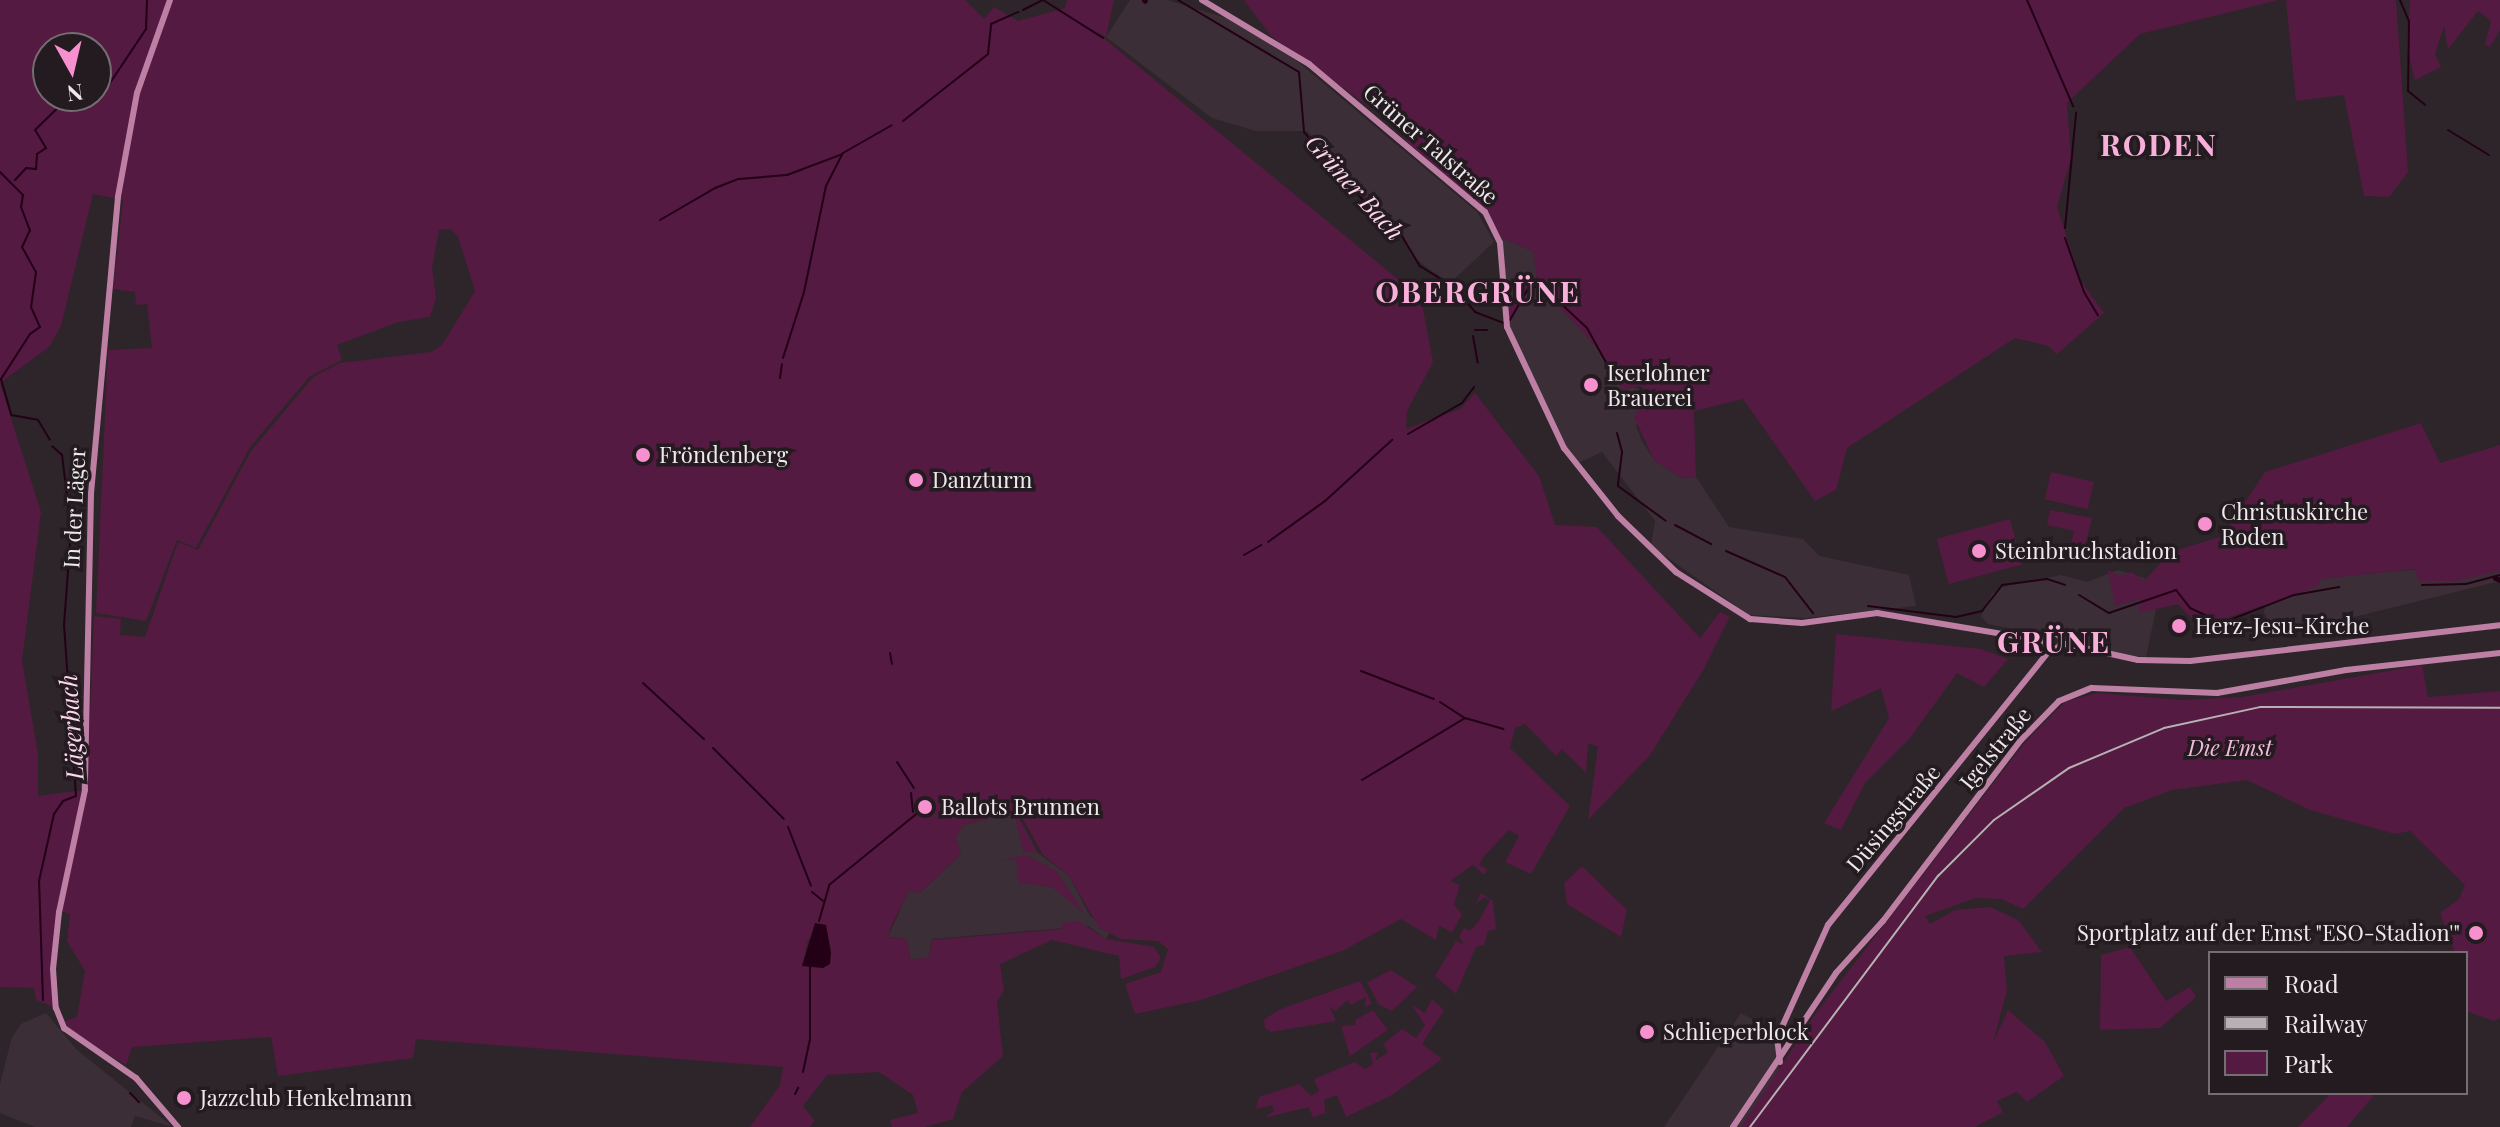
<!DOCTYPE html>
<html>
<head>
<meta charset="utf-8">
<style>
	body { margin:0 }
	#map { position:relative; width:2500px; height:1127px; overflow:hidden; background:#2d2529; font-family:"Playfair Display",serif }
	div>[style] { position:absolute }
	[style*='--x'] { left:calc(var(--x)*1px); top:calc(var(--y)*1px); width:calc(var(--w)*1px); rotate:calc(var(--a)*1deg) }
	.built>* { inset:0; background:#3c2e36 }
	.green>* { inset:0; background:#541a41; transform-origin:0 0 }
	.water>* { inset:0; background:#240017 }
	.stream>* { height:2px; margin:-1px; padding:0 1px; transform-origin:1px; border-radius:1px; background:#240017 }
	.canal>* { height:5px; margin:-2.5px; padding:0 2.5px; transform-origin:2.5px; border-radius:2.5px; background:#240017 }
	.major>* { height:6px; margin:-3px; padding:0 3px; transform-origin:3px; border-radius:3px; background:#bd80a4 }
	.major>.ring { margin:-3px; padding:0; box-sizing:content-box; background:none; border:6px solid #bd80a4; border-radius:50% }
	.rail>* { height:2px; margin:-1px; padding:0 1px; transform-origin:1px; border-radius:1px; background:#b7b1b4 }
	.dots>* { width:22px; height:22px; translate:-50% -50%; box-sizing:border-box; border:4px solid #231b1f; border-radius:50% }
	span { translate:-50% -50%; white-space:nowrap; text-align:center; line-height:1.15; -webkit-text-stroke:7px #231b1f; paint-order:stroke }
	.street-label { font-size:22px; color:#ede8eb }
	.poi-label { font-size:22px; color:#ede8eb }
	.left { translate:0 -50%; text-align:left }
	.right { translate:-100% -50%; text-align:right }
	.park-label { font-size:22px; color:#f4b9db; font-style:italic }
	.water-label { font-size:24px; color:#ffd6ed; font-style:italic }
	.district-label { font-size:30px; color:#f8afda; font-weight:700; letter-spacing:2px }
	.legend { position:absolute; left:2208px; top:951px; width:260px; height:144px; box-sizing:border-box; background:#231b1f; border:2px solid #746d71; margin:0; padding:10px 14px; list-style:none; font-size:24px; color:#ede8eb }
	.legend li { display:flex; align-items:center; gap:16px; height:40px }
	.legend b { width:40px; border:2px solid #746d71 }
	.north { position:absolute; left:32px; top:32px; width:80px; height:80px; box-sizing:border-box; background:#231b1f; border:2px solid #746d71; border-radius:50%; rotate:172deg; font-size:22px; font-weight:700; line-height:32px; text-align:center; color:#ede8eb }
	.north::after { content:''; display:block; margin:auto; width:28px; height:36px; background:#f790cf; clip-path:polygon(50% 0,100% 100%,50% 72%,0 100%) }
</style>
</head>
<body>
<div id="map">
	<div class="built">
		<i style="clip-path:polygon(1130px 0,1167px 0,1226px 18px,1297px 61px,1477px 212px,1494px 242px,1450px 283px,1429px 269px,1411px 255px,1403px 234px,1354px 187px,1307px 131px,1256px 131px,1212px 118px,1106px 37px)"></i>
		<i style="clip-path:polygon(1499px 237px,1533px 251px,1538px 271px,1537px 280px,1524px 282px,1509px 311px)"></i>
		<i style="clip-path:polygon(1542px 288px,1633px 387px,1651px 393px,1636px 426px,1642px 441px,1654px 460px,1682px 478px,1696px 477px,1729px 527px,1803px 539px,1819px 556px,1909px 575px,1916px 606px,1805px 618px,1749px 615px,1651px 546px,1655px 521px,1602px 452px,1576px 464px,1572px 459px,1507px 324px,1526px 294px)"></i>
		<i style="clip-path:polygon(2500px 562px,2500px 581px,2277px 636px,2264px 613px,2265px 603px,2310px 579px)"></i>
		<i style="clip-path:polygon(2118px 570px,2145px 578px,2140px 612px,2156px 609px,2146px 657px,2063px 648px,2063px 639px,1988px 624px,1981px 616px,1992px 594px,2002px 587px,2061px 575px,2087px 582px)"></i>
		<i style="clip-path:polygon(1012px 812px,1038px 853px,1069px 876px,1090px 916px,1110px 931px,1106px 939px,1088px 926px,932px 939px,929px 957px,911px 960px,907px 939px,888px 937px,909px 890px,920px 893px,961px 854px,955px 837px,964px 825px)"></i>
		<i style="clip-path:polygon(46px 1013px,77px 1050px,173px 1127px,135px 1116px,131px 1127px,35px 1127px,0 1113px,0 1084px,12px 1037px,21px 1024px)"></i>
		<i style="clip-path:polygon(1741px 1013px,1774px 1031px,1780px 1073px,1742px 1127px,1664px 1127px)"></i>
	</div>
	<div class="green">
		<i style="clip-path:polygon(evenodd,0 0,965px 0,984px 19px,994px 7px,1018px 21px,1065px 8px,1067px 0,1114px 0,1106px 37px,1095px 31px,1421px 298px,1433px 362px,1407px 411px,1406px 429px,1460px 409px,1475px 393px,1539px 476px,1555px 525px,1597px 527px,1700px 638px,1720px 612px,1730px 616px,1704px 669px,1650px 755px,1588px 820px,1598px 747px,1588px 743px,1586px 773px,1562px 749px,1556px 756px,1525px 724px,1515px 728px,1510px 748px,1570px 806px,1531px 874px,1505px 862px,1519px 836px,1509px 830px,1484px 856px,1479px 865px,1487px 869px,1484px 875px,1473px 865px,1450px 881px,1460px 885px,1454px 905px,1462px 914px,1452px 933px,1439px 925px,1436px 940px,1401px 919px,1342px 951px,1201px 1000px,1135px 1014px,1125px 984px,1161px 972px,1168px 949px,1158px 941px,1121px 939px,1099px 928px,1069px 876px,1043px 855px,1018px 810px,1008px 812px,1017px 814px,1038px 853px,1023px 851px,1015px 817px,1007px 813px,964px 825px,956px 838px,961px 854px,920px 893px,909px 891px,891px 927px,888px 937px,907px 939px,911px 960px,929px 957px,932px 940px,1062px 929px,1062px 923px,1078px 921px,1106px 939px,1154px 947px,1161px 958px,1155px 967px,1121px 979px,1119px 956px,1052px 940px,1000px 964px,1004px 990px,997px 1002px,1003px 1056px,962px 1092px,953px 1119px,925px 1127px,892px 1127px,890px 1120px,918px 1113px,913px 1095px,879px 1072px,827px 1075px,803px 1106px,815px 1121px,810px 1127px,750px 1127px,780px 1085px,783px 1067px,416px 1039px,413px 1058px,278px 1076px,271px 1037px,132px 1047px,126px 1065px,70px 1032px,65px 1021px,77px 1017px,85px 971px,67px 941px,70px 914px,61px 911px,87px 789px,94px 616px,121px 619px,120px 635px,145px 637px,178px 542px,198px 550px,251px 451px,313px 377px,340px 363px,431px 352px,442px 345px,475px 291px,458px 237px,451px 229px,439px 230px,432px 267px,436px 298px,430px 317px,398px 322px,337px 345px,342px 360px,310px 376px,250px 447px,196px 548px,177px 540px,146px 621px,96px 613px,108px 350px,152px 348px,147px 304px,136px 305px,135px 292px,113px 289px,123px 200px,93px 194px,61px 326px,49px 347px,0 383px,0 0,48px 48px,96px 48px,96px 96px,48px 96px,48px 48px,0 0,826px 925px,831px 953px,815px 966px,802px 966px,808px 940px,826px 925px)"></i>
		<i style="clip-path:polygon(1244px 0,2279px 0,2140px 34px,2067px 103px,2071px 158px,2057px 207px,2081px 281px,2104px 313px,2057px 354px,2048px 346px,2015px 338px,1847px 448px,1836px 490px,1815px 501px,1743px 399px,1694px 411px,1696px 477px,1682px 478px,1654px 460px,1634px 417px,1651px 393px,1640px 386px,1623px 390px,1597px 348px,1542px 288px,1526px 294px,1507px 324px,1505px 313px,1523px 282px,1537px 280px,1533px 251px,1499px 237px,1473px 199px,1406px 141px,1417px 126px,1396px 114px,1389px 121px,1271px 36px)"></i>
		<i style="clip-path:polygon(2286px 0,2396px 0,2408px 172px,2389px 197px,2364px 196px,2344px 95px,2296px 101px)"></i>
		<i style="clip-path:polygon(2410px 0,2500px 0,2500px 30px,2490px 47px,2485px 44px,2491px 21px,2478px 11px,2448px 49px,2444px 26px,2435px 54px,2441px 67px,2415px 80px,2407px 48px)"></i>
		<i style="clip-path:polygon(0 384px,41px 512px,22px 661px,38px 754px,38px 796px,84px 790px,55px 931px,56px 1008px,36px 1000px,34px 988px,0 987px)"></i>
		<i style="clip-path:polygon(2421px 423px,2440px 463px,2500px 445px,2500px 571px,2455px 581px,2419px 581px,2415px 569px,2322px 579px,2316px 587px,2224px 619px,2194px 621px,2178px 604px,2139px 613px,2141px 599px,2115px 606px,2108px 570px,2120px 576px,2132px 572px,2144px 581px,2171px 552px,2223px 536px,2265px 472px)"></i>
		<i style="left:2051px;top:472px;width:44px;height:28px;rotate:13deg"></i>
		<i style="clip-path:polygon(2050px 510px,2092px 518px,2085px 546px,2071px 543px,2074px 531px,2047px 525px)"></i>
		<i style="left:2010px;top:519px;width:47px;height:76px;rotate:75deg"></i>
		<i style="clip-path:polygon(1836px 634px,1981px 649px,2008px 659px,1984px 687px,1957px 673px,1910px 738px,1865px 783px,1841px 830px,1824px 823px,1889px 718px,1881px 688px,1831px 711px)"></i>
		<i style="clip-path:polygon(2422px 665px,2428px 697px,2500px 691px,2500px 1018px,2494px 1021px,2466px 1011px,2466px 953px,2455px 953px,2440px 913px,2459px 899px,2465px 885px,2410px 831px,2395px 834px,2310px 810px,2247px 780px,2172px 790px,2124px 808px,2023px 909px,2001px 899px,1976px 898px,1925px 916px,1930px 924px,1955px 910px,1990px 907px,2018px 920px,2042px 952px,2004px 956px,2007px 990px,1993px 1043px,2008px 1010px,2045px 1042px,2064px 1076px,2027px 1102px,2017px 1092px,1997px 1101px,2003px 1112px,1975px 1127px,1741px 1127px,1816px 1013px,2026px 741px,2065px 702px,2097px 693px,2182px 700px,2242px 697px)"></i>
		<i style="clip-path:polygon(1026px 855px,1056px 870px,1084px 913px,1052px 887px,1019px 883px,1016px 859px,998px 861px)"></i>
		<i style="clip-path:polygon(1582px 866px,1627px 910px,1621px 937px,1567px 904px,1564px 883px)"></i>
		<i style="clip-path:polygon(1481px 893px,1493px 901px,1496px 929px,1488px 931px,1484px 945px,1476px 947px,1456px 994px,1435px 976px,1456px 941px,1464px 945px,1459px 937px,1464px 928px,1470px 931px,1479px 921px,1490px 900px,1484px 897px,1475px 905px)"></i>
		<i style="clip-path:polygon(2130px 947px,2166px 1001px,2190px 987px,2196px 997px,2160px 1028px,2100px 1030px,2101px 955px)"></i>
		<i style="clip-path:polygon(1391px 970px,1417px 987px,1392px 1011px,1379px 1005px,1367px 982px)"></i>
		<i style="clip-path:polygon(1360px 981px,1372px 1003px,1365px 1008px,1366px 997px,1350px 1005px,1348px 1000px,1335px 1011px,1329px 1006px,1336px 1021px,1271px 1032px,1265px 1028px,1264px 1020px,1278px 1010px)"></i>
		<i style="clip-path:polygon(1432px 999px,1444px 1010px,1422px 1044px,1442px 1059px,1392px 1095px,1346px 1117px,1337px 1095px,1324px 1100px,1326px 1116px,1324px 1113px,1313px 1118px,1309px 1107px,1264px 1118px,1274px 1111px,1272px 1105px,1256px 1109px,1259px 1097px,1299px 1084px,1311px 1096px,1319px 1091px,1314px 1079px,1355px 1062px,1365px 1069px,1373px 1064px,1370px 1053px,1378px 1052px,1375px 1061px,1388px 1052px,1383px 1044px,1402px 1029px,1416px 1038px,1425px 1025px,1411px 1004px,1425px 1013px)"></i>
		<i style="clip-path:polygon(1373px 1010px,1388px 1030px,1350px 1056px,1341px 1026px,1356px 1025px,1355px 1020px)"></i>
		<i style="clip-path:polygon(2331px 1093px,2376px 1093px,2347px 1127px,2298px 1127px)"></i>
	</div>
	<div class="water">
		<i style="clip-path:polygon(815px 923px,826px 925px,831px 953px,830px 964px,823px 968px,802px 966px)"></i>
	</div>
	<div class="stream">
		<i style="--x:1043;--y:0;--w:71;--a:32.3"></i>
		<i style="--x:1178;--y:0;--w:141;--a:30.8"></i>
		<i style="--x:1299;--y:72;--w:60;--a:85.2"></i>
		<i style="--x:1304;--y:132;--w:96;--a:49.2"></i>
		<i style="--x:1367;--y:205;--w:43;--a:40.3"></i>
		<i style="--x:1400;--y:233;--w:39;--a:59"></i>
		<i style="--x:1420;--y:266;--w:36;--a:32"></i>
		<i style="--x:1451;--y:285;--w:36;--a:48"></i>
		<i style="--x:1475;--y:312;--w:31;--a:21"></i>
		<i style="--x:2027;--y:0;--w:116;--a:66.5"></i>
		<i style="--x:2400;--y:0;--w:23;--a:67"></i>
		<i style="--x:2409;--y:21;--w:70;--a:90.8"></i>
		<i style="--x:2408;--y:91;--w:22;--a:39"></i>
		<i style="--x:1023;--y:10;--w:22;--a:-27"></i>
		<i style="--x:96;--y:93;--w:6;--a:18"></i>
		<i style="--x:102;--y:95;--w:79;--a:-56.3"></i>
		<i style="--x:146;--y:29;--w:29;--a:-88"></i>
		<i style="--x:903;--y:121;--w:108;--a:-38.2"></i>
		<i style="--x:988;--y:54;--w:30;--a:-84"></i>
		<i style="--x:991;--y:24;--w:30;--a:-24"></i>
		<i style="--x:2448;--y:130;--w:48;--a:31.4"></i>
		<i style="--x:0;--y:172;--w:33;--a:45"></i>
		<i style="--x:23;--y:195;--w:12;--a:99"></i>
		<i style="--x:21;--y:207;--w:25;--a:69"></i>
		<i style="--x:30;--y:230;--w:19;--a:115"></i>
		<i style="--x:22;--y:247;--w:29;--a:61"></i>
		<i style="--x:36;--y:272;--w:35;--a:98"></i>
		<i style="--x:31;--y:307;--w:22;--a:66"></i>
		<i style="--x:40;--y:327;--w:12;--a:145"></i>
		<i style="--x:30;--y:334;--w:54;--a:122.8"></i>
		<i style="--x:1;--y:379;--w:37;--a:74"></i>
		<i style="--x:11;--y:415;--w:27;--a:10"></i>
		<i style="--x:38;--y:420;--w:23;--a:59"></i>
		<i style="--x:15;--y:180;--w:16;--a:-47"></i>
		<i style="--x:26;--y:168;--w:10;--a:6"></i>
		<i style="--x:36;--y:169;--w:15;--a:-86"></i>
		<i style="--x:37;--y:154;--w:11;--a:-34"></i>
		<i style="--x:46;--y:148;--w:21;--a:-121"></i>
		<i style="--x:35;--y:130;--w:49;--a:-44.2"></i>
		<i style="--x:660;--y:220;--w:64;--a:-30.2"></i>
		<i style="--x:715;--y:188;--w:26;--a:-21"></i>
		<i style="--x:739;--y:179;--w:48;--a:-4.8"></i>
		<i style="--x:787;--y:175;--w:57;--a:-20.7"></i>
		<i style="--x:2065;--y:228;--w:116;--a:-84.5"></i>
		<i style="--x:2065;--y:238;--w:57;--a:70.6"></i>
		<i style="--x:2084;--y:292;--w:27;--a:59"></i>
		<i style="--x:1510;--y:320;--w:34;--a:-60"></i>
		<i style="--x:1527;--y:290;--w:15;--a:-20"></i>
		<i style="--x:1541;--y:285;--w:63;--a:43.1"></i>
		<i style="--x:1587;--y:328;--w:46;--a:61.2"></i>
		<i style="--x:1475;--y:330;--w:12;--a:0"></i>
		<i style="--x:1473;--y:336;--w:27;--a:80"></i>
		<i style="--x:783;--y:358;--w:69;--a:-72.3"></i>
		<i style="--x:804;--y:292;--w:108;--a:-78.3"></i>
		<i style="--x:826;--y:186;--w:37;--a:-63"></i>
		<i style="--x:843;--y:153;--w:56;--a:-29.7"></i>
		<i style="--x:780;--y:378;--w:14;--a:-82"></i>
		<i style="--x:1617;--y:433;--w:20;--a:75"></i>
		<i style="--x:1622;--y:452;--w:34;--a:97"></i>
		<i style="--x:1618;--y:486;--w:59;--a:36.1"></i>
		<i style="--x:1408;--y:434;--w:62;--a:-29.9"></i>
		<i style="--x:1462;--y:403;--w:20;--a:-53"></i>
		<i style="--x:1675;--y:525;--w:41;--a:27.8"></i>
		<i style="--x:1268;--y:542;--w:70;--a:-35.7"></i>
		<i style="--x:1325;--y:501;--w:91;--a:-42.3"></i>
		<i style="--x:1726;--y:551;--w:64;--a:23.8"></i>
		<i style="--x:1785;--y:577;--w:46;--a:52.1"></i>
		<i style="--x:1244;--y:555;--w:20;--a:-30"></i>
		<i style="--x:2422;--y:585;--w:44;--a:-1.3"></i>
		<i style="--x:2466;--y:584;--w:35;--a:-15"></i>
		<i style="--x:2079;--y:595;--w:35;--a:31"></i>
		<i style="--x:2109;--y:613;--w:71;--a:-18.9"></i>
		<i style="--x:2176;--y:590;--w:23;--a:52"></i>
		<i style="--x:2190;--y:608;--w:35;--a:25"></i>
		<i style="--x:2222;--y:623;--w:77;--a:-21.3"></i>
		<i style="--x:2294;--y:595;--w:46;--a:-10.1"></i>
		<i style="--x:1868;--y:606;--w:89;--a:7.1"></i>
		<i style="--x:1956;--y:617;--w:27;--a:-13"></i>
		<i style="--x:1982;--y:611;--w:33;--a:-52"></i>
		<i style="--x:2002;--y:585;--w:45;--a:-7.6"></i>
		<i style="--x:2047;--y:579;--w:19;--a:18"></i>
		<i style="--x:890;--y:653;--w:11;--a:80"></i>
		<i style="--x:1361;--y:671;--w:78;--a:21"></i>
		<i style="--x:643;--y:683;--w:83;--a:42.6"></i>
		<i style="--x:1440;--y:702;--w:30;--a:33"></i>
		<i style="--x:713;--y:748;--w:100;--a:45"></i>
		<i style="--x:897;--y:762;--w:31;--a:57"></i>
		<i style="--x:1362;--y:780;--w:120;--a:-31"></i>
		<i style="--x:1465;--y:718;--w:40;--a:16"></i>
		<i style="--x:911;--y:793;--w:19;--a:84"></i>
		<i style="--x:788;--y:827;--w:63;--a:68.7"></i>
		<i style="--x:812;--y:892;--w:14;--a:39"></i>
		<i style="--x:819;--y:921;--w:37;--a:-74"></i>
		<i style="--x:829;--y:885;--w:124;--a:-39.1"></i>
		<i style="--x:43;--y:1000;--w:119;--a:-91.9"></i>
		<i style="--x:39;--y:881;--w:69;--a:-77.4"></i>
		<i style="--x:54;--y:814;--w:16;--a:-55"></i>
		<i style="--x:63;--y:801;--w:14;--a:-21"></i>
		<i style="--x:76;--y:796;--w:171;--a:-94"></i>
		<i style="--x:64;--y:625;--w:96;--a:-85.8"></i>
		<i style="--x:71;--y:529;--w:75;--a:-96.9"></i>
		<i style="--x:62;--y:455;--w:13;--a:-138"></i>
		<i style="--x:803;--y:1072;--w:33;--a:-78"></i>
		<i style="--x:810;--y:1040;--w:74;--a:-90"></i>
		<i style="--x:130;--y:1093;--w:13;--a:45"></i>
		<i style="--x:795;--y:1094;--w:7;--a:-63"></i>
	</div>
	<div class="canal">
		<i style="--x:1144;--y:0;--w:1;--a:45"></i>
		<i style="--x:2495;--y:578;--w:5;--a:22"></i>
	</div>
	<div class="major">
		<i style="--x:170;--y:0;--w:99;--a:109.5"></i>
		<i style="--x:137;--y:93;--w:106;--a:100.4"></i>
		<i style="--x:118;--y:197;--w:298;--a:95.2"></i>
		<i style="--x:91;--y:494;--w:296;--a:91.2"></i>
		<i style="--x:85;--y:790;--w:125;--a:102"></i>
		<i style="--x:59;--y:912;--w:57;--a:96"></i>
		<i style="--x:53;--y:969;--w:39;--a:86"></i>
		<i style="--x:56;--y:1008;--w:22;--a:68"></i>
		<i style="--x:64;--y:1028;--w:88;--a:34.8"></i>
		<i style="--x:136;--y:1078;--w:65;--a:49.4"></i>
		<i style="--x:1202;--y:0;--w:125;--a:30.9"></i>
		<i style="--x:1309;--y:64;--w:230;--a:40.1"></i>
		<i style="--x:1485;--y:212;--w:34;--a:64"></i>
		<i style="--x:1500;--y:243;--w:84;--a:85.2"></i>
		<i style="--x:1507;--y:327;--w:134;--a:64.8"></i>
		<i style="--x:1564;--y:448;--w:87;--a:51.5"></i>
		<i style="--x:1618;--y:516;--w:81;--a:44"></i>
		<i style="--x:1676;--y:572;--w:88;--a:32.4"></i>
		<i style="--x:1750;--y:619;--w:52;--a:4.4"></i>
		<i style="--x:1802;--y:623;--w:76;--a:-7.6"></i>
		<i style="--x:1877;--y:613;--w:170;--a:9.5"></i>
		<i class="ring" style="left:2045px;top:633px;width:10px;height:10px"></i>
		<i style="--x:2061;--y:643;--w:79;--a:12.4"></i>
		<i style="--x:2138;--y:660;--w:52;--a:1.1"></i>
		<i style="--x:2190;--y:661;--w:312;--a:-6.6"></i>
		<i style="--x:1780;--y:1062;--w:24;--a:-97"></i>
		<i style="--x:1777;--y:1038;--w:124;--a:-65.7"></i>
		<i style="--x:1828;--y:925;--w:355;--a:-51.1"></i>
		<i style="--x:1733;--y:1127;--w:185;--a:-56.2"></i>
		<i style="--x:1836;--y:973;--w:70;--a:-47.9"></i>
		<i style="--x:1883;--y:921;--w:228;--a:-52.7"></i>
		<i style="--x:2021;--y:740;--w:54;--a:-45.7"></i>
		<i style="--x:2059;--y:701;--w:35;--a:-22"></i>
		<i style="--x:2092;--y:688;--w:125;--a:2.3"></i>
		<i style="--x:2217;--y:693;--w:131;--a:-10.1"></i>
		<i style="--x:2346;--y:670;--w:155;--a:-6.3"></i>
	</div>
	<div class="rail">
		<i style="--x:1750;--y:1127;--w:314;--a:-53.2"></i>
		<i style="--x:1938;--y:876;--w:79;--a:-45"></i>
		<i style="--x:1994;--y:820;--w:91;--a:-34.7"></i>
		<i style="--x:2069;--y:768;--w:103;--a:-22.8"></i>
		<i style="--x:2164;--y:728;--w:98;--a:-12.3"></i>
		<i style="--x:2260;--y:707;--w:240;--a:0.2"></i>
	</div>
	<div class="dots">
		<i style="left:1591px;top:385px;background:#f790cf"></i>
		<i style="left:643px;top:455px;background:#f790cf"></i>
		<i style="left:916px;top:480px;background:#f790cf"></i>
		<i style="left:2205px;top:524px;background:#f790cf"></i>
		<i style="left:1979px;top:551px;background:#f790cf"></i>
		<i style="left:2179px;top:626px;background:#f790cf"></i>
		<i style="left:925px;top:807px;background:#f790cf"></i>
		<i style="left:2476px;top:933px;background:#f790cf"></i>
		<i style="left:1647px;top:1032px;background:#f790cf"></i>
		<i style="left:184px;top:1098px;background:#f790cf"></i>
	</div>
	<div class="street-label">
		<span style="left:1431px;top:144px;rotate:41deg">Grüner Talstraße</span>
		<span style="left:74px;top:508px;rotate:-87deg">In der Läger</span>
		<span style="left:1995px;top:748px;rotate:-51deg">Igelstraße</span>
		<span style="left:1893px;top:818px;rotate:-50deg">Düsingstraße</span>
	</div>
	<div class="poi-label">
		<span class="left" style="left:1607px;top:385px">Iserlohner<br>Brauerei</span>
		<span class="left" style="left:659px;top:455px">Fröndenberg</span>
		<span class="left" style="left:932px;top:480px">Danzturm</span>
		<span class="left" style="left:2221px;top:524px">Christuskirche<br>Roden</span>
		<span class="left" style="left:1995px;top:551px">Steinbruchstadion</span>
		<span class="left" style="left:2195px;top:626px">Herz-Jesu-Kirche</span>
		<span class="left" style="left:941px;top:807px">Ballots Brunnen</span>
		<span class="right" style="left:2460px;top:933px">Sportplatz auf der Emst "ESO-Stadion'"</span>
		<span class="left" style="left:1663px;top:1032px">Schlieperblock</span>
		<span class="left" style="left:200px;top:1098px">Jazzclub Henkelmann</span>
	</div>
	<div class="park-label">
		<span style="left:2230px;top:748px">Die Emst</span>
	</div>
	<div class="water-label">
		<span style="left:1355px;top:187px;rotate:48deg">Grüner Bach</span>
		<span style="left:71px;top:727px;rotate:-94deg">Lägerbach</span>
	</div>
	<div class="district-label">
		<span style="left:2159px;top:144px">RODEN</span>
		<span style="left:1478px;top:291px">OBERGRÜNE</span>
		<span style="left:2054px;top:641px">GRÜNE</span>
	</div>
	<ul class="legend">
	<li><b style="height:10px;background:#bd80a4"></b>Road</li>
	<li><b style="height:10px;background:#b7b1b4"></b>Railway</li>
	<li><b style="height:22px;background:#541a41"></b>Park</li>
	</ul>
	<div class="north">N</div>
</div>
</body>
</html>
